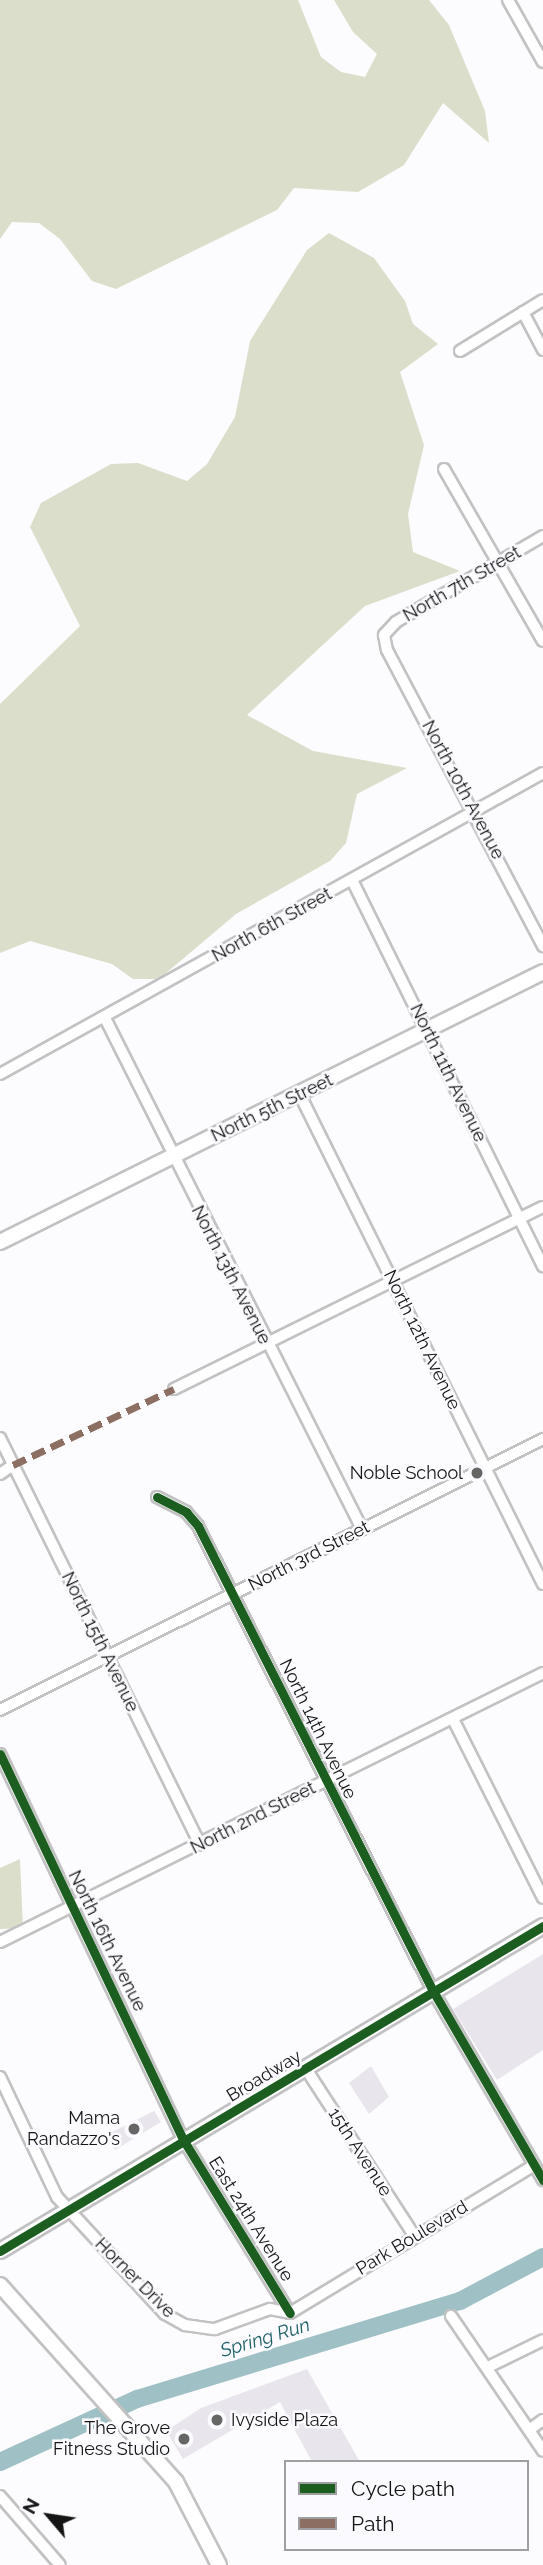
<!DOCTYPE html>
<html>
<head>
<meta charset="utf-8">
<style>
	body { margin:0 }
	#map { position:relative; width:543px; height:2565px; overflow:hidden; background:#fcfcfe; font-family:Raleway,sans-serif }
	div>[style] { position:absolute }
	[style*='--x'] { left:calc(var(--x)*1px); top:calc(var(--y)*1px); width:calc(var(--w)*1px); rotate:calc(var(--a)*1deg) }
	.forest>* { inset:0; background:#dadeca }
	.river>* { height:18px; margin:-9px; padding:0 9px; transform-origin:9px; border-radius:9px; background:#9fc1c5 }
	.building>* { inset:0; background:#e8e5ec }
	.roads { filter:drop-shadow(2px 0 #c2c2c3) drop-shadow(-2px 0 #c2c2c3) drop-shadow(0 2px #c2c2c3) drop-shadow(0 -2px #c2c2c3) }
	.minor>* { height:10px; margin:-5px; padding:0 5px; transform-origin:5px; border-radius:5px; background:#fff }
	.tertiary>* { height:14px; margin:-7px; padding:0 7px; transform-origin:7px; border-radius:7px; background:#fff }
	.quiet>* { height:7px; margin-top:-3.5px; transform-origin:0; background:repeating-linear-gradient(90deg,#8d6e63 0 14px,transparent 0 21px) }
	.cycleway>* { height:9px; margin:-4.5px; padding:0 4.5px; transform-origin:4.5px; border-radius:4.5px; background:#1b5e20 }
	.dots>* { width:19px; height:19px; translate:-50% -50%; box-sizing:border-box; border:4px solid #fbfbff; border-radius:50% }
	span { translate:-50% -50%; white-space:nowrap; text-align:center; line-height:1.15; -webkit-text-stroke:5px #fbfbff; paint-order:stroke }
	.street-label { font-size:18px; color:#151516 }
	.poi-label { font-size:18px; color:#151516 }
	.right { translate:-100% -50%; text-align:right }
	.left { translate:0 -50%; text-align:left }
	.water-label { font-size:19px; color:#1d6066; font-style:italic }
	.legend { position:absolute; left:284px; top:2460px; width:245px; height:91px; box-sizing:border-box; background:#fbfbff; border:2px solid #9f9fa2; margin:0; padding:9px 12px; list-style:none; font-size:21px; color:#151516 }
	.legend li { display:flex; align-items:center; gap:14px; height:35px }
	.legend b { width:35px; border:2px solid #9f9fa2 }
	.north { position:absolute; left:14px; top:2481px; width:70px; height:70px; -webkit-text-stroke:5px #fbfbff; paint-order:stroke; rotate:299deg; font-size:19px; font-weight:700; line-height:28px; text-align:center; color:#151516 }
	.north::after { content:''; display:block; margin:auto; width:24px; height:32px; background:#151516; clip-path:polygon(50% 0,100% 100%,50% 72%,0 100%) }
</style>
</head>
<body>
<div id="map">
	<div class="forest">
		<i style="clip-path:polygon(0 0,298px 0,321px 57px,341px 72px,365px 77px,377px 54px,353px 32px,334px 0,429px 0,449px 25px,485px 111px,489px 143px,443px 103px,404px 165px,358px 192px,294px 188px,277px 210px,116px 289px,92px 281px,60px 239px,39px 223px,12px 222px,0 239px)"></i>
		<i style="clip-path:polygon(329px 233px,374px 258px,405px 301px,413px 324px,438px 344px,400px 372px,424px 445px,408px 514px,413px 552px,460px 571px,365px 606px,247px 715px,313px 751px,407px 768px,357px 794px,346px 843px,330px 861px,236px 914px,159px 979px,133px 979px,112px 964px,30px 941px,0 953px,0 704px,80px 626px,30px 527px,41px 503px,111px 464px,138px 463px,187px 481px,207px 464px,235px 417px,250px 341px,307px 250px)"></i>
		<i style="clip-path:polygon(20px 1859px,23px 1928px,0 1929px,0 1868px)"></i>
	</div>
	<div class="river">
		<i style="--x:0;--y:2462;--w:151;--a:-24.7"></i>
		<i style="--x:137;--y:2399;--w:338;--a:-16.9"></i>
		<i style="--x:460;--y:2301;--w:94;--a:-27.9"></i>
	</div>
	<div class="building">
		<i style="clip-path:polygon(543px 1954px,543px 2050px,497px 2080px,453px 2009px)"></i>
		<i style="clip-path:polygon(371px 2066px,389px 2097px,369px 2114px,349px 2083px)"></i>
		<i style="clip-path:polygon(154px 2111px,161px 2122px,115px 2150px,106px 2135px)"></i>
		<i style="clip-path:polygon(307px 2369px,360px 2462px,312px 2462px,280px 2402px,183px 2459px,166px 2431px,201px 2408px)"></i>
	</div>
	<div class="roads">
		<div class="minor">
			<i style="--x:508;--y:0;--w:71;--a:60.6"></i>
			<i style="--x:523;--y:312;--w:43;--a:62.2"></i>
			<i style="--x:460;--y:351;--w:97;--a:-31.6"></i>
			<i style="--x:444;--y:469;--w:198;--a:60.1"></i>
			<i style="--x:543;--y:536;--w:170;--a:149.7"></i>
			<i style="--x:396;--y:622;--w:18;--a:133"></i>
			<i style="--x:384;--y:635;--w:15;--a:79"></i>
			<i style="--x:387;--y:650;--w:335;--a:62.2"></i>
			<i style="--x:352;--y:880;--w:431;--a:63.7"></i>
			<i style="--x:105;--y:1018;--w:572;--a:63.3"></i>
			<i style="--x:0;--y:1074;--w:621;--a:-29"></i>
			<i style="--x:300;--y:1095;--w:546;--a:63.58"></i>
			<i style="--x:174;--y:1389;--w:411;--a:-26.3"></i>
			<i style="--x:0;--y:1438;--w:453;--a:63.8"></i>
			<i style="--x:0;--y:1474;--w:16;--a:-35"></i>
			<i style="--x:157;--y:1497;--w:33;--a:27"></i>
			<i style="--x:186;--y:1512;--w:18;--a:49"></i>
			<i style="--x:198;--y:1526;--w:521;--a:63.19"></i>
			<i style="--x:433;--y:1991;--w:219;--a:59.8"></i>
			<i style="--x:0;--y:1710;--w:607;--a:-26.52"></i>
			<i style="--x:453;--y:1719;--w:200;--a:63.3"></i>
			<i style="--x:0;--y:1754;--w:429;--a:64.6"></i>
			<i style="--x:184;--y:2141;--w:202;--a:58.4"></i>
			<i style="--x:0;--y:1942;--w:606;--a:-26.35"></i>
			<i style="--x:306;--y:2069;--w:198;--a:57"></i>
			<i style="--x:0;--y:2077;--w:133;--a:64.6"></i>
			<i style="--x:57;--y:2197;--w:159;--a:47.3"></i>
			<i style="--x:165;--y:2314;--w:23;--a:29"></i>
			<i style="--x:185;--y:2325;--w:30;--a:8"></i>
			<i style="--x:215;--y:2329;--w:59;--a:-20"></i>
			<i style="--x:270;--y:2309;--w:20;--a:11"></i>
			<i style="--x:290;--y:2313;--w:285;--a:-31.2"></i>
			<i style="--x:451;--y:2316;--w:163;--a:55.7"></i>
			<i style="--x:488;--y:2367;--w:61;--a:-26.1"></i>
			<i style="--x:529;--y:2430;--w:17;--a:-36"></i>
			<i style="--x:0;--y:2496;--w:91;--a:49"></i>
		</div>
		<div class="tertiary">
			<i style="--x:0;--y:1242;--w:606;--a:-26.44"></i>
			<i style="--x:0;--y:2251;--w:633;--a:-30.9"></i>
			<i style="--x:0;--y:2285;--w:264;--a:48.2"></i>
			<i style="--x:176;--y:2482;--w:93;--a:62.6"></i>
		</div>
	</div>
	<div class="quiet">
		<i style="--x:13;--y:1465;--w:178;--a:-25.3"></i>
	</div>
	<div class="cycleway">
		<i style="--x:157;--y:1497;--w:33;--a:27"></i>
		<i style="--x:186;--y:1512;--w:18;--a:49"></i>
		<i style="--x:198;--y:1526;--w:521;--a:63.19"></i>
		<i style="--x:433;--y:1991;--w:219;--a:59.8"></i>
		<i style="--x:0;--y:1754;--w:429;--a:64.6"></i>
		<i style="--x:184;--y:2141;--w:202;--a:58.4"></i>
		<i style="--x:0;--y:2251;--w:633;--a:-30.9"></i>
	</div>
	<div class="dots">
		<i style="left:477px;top:1473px;background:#666667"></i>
		<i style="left:134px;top:2129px;background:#666667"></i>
		<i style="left:217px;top:2420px;background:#666667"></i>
		<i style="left:184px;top:2439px;background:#666667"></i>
	</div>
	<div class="street-label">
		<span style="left:462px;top:584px;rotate:-30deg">North 7th Street</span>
		<span style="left:463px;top:790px;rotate:62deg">North 10th Avenue</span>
		<span style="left:272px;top:925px;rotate:-29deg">North 6th Street</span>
		<span style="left:448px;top:1073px;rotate:64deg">North 11th Avenue</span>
		<span style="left:272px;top:1108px;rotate:-26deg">North 5th Street</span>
		<span style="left:231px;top:1275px;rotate:63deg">North 13th Avenue</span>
		<span style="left:422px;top:1340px;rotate:64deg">North 12th Avenue</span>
		<span style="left:309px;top:1556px;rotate:-27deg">North 3rd Street</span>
		<span style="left:100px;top:1642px;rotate:64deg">North 15th Avenue</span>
		<span style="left:318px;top:1729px;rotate:64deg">North 14th Avenue</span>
		<span style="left:253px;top:1818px;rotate:-27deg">North 2nd Street</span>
		<span style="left:107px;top:1941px;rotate:64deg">North 16th Avenue</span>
		<span style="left:264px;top:2076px;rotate:-31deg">Broadway</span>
		<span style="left:360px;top:2152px;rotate:57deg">15th Avenue</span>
		<span style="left:251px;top:2219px;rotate:58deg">East 24th Avenue</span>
		<span style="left:412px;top:2238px;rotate:-31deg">Park Boulevard</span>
		<span style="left:135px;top:2278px;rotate:45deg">Horner Drive</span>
	</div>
	<div class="poi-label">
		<span class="right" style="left:463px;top:1473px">Noble School</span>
		<span class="right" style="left:120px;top:2129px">Mama<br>Randazzo's</span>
		<span class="left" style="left:231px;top:2420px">Ivyside Plaza</span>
		<span class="right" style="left:170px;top:2439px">The Grove<br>Fitness Studio</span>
	</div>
	<div class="water-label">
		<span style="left:265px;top:2338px;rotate:-17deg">Spring Run</span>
	</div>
	<ul class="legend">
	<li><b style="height:9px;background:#1b5e20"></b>Cycle path</li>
	<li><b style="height:9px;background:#8d6e63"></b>Path</li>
	</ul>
	<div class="north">N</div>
</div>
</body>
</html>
